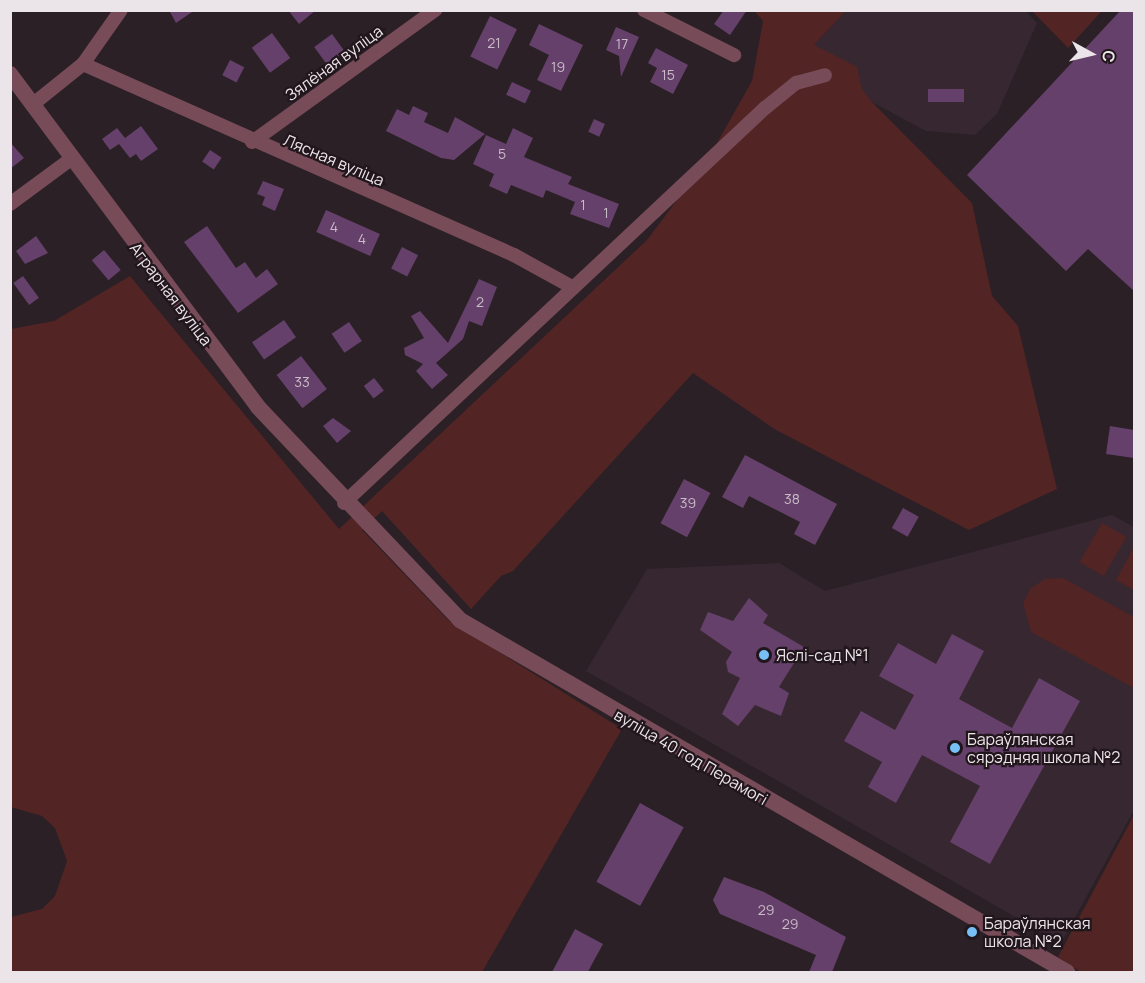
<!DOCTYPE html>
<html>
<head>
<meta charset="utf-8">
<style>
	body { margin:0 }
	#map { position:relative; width:1145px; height:983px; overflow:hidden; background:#2a2026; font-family:Manrope,sans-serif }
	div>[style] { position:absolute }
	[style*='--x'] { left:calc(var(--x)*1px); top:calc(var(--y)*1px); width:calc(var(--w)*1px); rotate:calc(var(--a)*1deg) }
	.built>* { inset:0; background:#372731 }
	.green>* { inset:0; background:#532424; transform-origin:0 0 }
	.building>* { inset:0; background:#65406a; transform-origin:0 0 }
	.minor>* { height:14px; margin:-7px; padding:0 7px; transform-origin:7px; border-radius:7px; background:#784b58 }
	.tertiary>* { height:16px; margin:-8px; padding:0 8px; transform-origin:8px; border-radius:8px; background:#784b58 }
	.dots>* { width:16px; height:16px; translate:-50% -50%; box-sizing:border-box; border:3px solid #20161c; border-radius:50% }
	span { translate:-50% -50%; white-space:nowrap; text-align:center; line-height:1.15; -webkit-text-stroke:4.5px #20161c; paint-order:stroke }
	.number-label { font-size:14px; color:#cabbc8 }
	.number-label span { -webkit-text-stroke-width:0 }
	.street-label { font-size:16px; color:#ebe4e8 }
	.poi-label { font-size:16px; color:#ebe4e8 }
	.left { translate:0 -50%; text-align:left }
	.frame { position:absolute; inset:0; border:12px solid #ebe4e8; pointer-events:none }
	.north { position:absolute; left:1061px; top:24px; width:60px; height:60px; -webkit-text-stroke:4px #20161c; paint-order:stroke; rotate:98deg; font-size:16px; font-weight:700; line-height:24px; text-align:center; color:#ebe4e8 }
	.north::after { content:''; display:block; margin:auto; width:21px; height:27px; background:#ebe4e8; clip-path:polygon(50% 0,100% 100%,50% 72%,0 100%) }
</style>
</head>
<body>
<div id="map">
	<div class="built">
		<i style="clip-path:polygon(846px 11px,1026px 11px,1037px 23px,997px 114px,975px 135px,926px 131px,872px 102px,814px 45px)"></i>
		<i style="clip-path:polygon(1112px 515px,1134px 527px,1134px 810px,1061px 943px,586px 671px,647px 569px,779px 563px,825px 591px)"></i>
	</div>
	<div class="green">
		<i style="clip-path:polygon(754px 11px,846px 11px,814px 45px,857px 67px,862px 89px,872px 102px,972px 203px,992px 296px,1018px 326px,1057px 489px,969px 530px,776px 430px,693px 373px,513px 571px,501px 576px,471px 609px,382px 511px,362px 530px,449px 621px,622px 729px,482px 972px,11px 972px,11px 917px,42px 909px,55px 896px,67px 861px,55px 828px,42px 816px,11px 807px,11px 329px,54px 321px,130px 276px,339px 529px,647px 240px,708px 159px,752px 81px,763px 21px)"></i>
		<i style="clip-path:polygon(1032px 11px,1102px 11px,1068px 48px)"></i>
		<i style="left:1102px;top:523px;width:28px;height:45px;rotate:30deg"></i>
		<i style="clip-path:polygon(1134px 547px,1134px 590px,1116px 580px)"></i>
		<i style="clip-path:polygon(1063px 578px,1134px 617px,1134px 688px,1031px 632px,1023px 603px,1031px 588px,1045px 579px)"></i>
		<i style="clip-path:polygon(1134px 815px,1134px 972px,1081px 972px,1058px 957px)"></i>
	</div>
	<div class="building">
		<i style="clip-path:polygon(169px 10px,195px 10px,176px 23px)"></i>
		<i style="clip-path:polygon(288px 10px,316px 10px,299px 24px)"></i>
		<i style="clip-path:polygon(724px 10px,747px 10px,730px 35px,714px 24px)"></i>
		<i style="clip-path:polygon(1121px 10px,1134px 10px,1134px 291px,1088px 249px,1066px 271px,967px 175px)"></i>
		<i style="left:490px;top:16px;width:30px;height:45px;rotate:26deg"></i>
		<i style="clip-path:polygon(539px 24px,583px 45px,561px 91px,537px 80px,549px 55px,529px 45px)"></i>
		<i style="clip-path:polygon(616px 27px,639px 37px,621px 77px,619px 56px,606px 50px)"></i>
		<i style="left:272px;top:33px;width:31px;height:25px;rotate:54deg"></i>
		<i style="left:332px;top:34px;width:22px;height:22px;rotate:54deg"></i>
		<i style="clip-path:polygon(656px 48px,688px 65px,673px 94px,650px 82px,657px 68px,648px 63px)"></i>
		<i style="left:230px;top:60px;width:16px;height:17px;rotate:27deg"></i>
		<i style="left:512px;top:82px;width:21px;height:14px;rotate:25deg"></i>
		<i style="left:964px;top:89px;width:13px;height:36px;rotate:90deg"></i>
		<i style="clip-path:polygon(413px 106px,428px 113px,424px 122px,448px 133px,455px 117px,485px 134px,454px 160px,441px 158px,386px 131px,397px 109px,409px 115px)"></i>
		<i style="left:594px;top:119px;width:12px;height:14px;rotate:24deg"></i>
		<i style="clip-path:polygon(141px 126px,158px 149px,141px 161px,136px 154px,130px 158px,119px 144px,110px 150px,102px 139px,117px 128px,125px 138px)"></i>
		<i style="clip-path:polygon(513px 128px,533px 138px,524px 157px,572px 177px,568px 184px,619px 204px,609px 228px,570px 214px,575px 202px,546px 190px,543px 198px,511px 185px,507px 194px,489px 186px,494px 174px,473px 164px,486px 135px,506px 144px)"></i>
		<i style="clip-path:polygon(10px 142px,24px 158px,10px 169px)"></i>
		<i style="left:210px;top:150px;width:14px;height:14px;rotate:34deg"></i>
		<i style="clip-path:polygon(263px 181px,284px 189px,275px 211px,262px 205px,265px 197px,257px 194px)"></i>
		<i style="left:326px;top:210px;width:59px;height:24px;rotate:24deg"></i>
		<i style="clip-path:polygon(207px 226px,236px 268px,245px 262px,256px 278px,267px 269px,278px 284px,238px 313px,184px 242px)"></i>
		<i style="clip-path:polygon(36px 236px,48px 253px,25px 264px,16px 251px)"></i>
		<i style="left:402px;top:247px;width:18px;height:24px;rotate:27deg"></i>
		<i style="left:104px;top:250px;width:26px;height:16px;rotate:50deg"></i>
		<i style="left:23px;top:276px;width:27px;height:12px;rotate:54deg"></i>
		<i style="clip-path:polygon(479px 279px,497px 287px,482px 326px,469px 321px,463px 339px,436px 363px,448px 375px,432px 389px,416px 371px,423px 364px,405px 355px,404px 348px,424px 338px,411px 316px,420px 311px,448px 343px)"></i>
		<i style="left:284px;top:320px;width:21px;height:39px;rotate:55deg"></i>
		<i style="left:349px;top:322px;width:23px;height:21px;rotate:56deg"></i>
		<i style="left:301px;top:356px;width:42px;height:31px;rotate:52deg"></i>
		<i style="left:374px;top:378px;width:16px;height:13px;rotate:52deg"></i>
		<i style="clip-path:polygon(333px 418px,351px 431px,337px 443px,323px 426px)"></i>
		<i style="clip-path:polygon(1110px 426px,1134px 430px,1134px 458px,1106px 454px)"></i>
		<i style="clip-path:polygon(745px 455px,837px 504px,815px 545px,794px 534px,800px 522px,749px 496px,743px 508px,722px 497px)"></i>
		<i style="left:684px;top:479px;width:30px;height:50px;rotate:28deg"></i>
		<i style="left:903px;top:508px;width:18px;height:23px;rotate:29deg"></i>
		<i style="clip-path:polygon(749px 598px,768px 615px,763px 623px,804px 647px,779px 687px,789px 693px,781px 716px,755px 705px,738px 726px,722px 714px,740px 678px,728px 672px,726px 662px,732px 652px,700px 630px,708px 612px,733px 621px)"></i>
		<i style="clip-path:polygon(952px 634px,984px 651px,959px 699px,1012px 728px,1039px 678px,1080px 701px,990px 864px,950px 842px,980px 786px,922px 755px,896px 803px,868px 787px,882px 762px,844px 741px,861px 711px,895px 730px,914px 695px,879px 676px,898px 643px,936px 664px)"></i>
		<i style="left:640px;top:803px;width:50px;height:90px;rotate:29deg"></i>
		<i style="clip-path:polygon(724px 877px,764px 892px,846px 937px,832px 972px,809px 972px,816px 955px,720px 914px,713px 900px)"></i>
		<i style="clip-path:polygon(575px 929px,603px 944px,592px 964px,588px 972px,552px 972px)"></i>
	</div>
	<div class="minor">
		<i style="--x:644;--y:10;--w:101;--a:26.6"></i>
		<i style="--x:83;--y:64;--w:471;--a:23.9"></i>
		<i style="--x:514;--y:255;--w:66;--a:28.9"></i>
		<i style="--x:32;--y:105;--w:65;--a:-38.8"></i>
		<i style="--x:83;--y:64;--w:66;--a:-54.9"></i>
		<i style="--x:252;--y:142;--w:226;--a:-35.8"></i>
		<i style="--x:10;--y:204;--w:76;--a:-36.4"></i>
		<i style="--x:344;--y:503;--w:577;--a:-43.18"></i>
		<i style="--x:765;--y:108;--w:40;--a:-39"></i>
		<i style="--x:796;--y:83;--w:30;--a:-15"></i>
	</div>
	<div class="tertiary">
		<i style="--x:10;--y:74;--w:415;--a:53.3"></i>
		<i style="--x:258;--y:407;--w:294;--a:46.5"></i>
		<i style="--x:460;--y:620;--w:702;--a:30.11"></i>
	</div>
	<div class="dots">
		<i style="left:764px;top:655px;background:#77c0f7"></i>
		<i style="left:955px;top:748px;background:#77c0f7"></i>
		<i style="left:972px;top:932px;background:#77c0f7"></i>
	</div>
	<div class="number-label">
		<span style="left:494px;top:43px">21</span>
		<span style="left:622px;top:44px">17</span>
		<span style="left:558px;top:67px">19</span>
		<span style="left:668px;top:75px">15</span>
		<span style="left:502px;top:154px">5</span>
		<span style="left:583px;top:205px">1</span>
		<span style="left:606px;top:213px">1</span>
		<span style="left:334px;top:227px">4</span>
		<span style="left:362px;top:239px">4</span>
		<span style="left:480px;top:302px">2</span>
		<span style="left:302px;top:382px">33</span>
		<span style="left:792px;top:499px">38</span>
		<span style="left:688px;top:503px">39</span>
		<span style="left:766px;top:910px">29</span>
		<span style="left:790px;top:924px">29</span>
	</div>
	<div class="street-label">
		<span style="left:334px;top:63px;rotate:-36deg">Зялёная вуліца</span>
		<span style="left:334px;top:160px;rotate:23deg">Лясная вуліца</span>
		<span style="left:171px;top:294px;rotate:53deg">Аграрная вуліца</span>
		<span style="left:691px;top:757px;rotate:30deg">вуліца 40 год Перамогі</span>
	</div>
	<div class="poi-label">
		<span class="left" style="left:776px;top:655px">Яслі-сад №1</span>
		<span class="left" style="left:967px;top:748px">Бараўлянская<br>сярэдняя школа №2</span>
		<span class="left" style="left:984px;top:932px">Бараўлянская<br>школа №2</span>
	</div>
	<div class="frame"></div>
	<div class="north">С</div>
</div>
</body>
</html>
